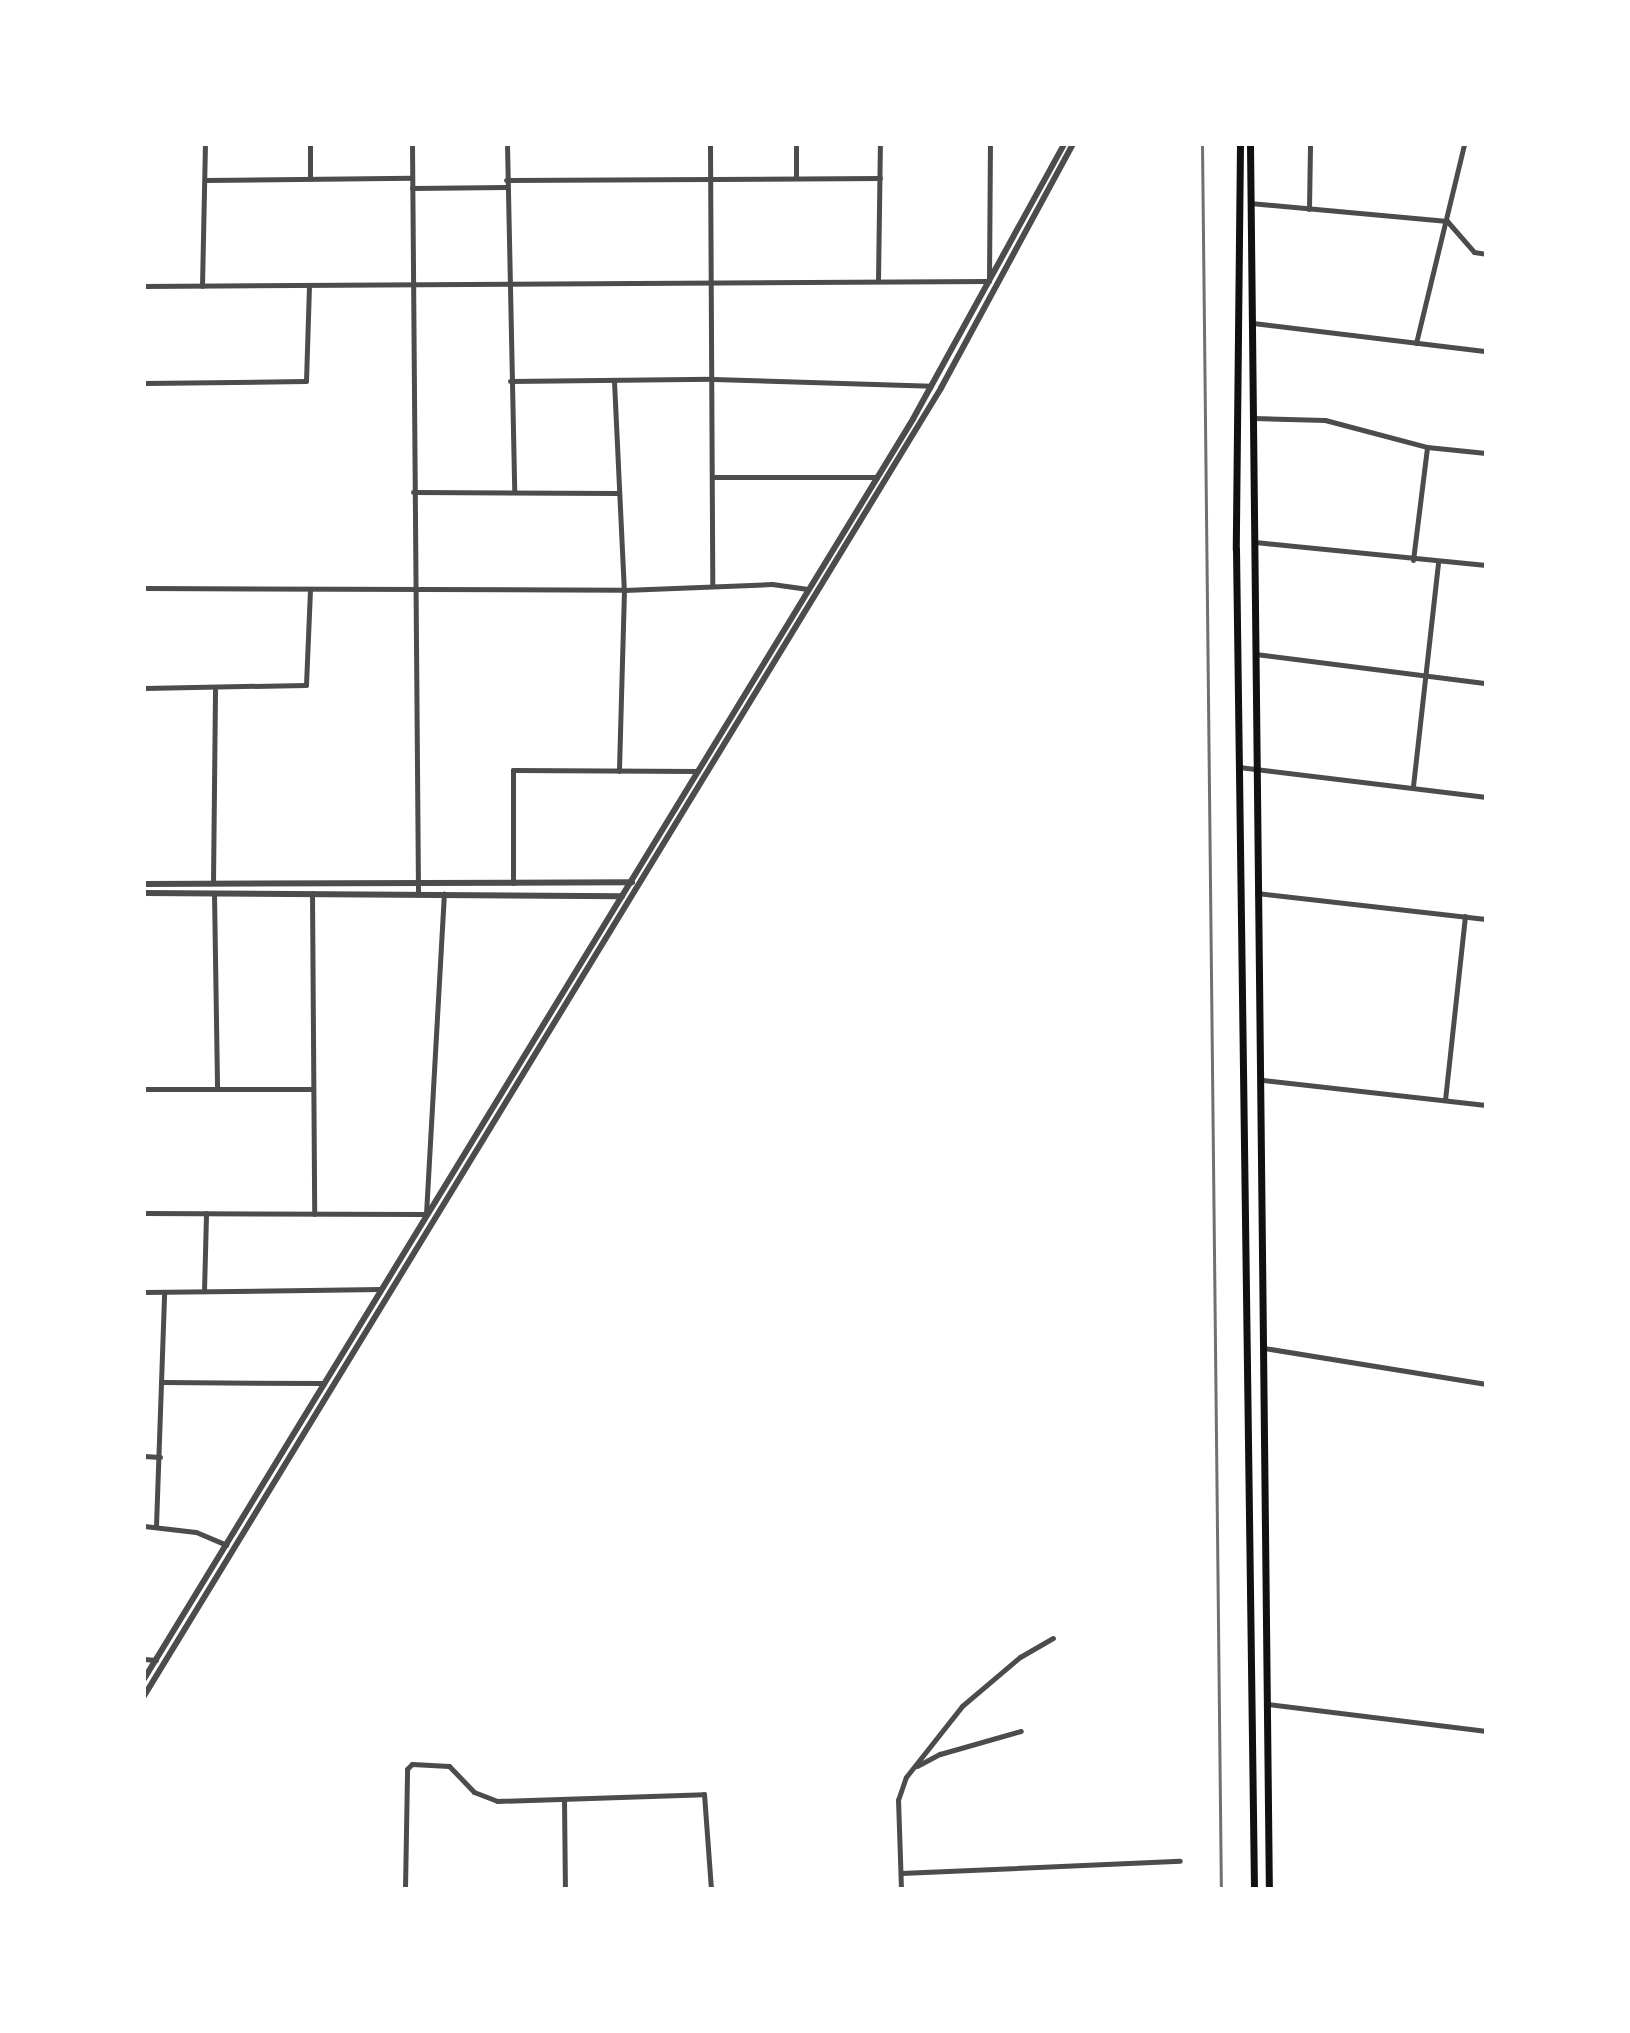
<!DOCTYPE html>
<html>
<head>
<meta charset="utf-8">
<style>
	body { margin:0 }
	#map { position:relative; width:1630px; height:2033px; overflow:hidden; background:#fff; font-family:Manrope,sans-serif }
	div>[style] { position:absolute }
	[style*='--x'] { left:calc(var(--x)*1px); top:calc(var(--y)*1px); width:calc(var(--w)*1px); rotate:calc(var(--a)*1deg) }
	.minor>* { height:5px; margin:-2.5px; padding:0 2.5px; transform-origin:2.5px; border-radius:2.5px; background:#4c4c4c }
	.tertiary>* { height:6px; margin:-3px; padding:0 3px; transform-origin:3px; border-radius:3px; background:#4c4c4c }
	.secondary>* { height:7px; margin:-3.5px; padding:0 3.5px; transform-origin:3.5px; border-radius:3.5px; background:#111 }
	.rail>* { height:3px; margin:-1.5px; padding:0 1.5px; transform-origin:1.5px; border-radius:1.5px; background:#707070 }
	span { translate:-50% -50%; white-space:nowrap; text-align:center; line-height:1.15; -webkit-text-stroke:6px #fff; paint-order:stroke }
	.frame { position:absolute; inset:0; border:146px solid #fff; pointer-events:none }
</style>
</head>
<body>
<div id="map">
	<div class="minor">
		<i style="--x:310;--y:144;--w:34;--a:90"></i>
		<i style="--x:412;--y:144;--w:750;--a:89.54"></i>
		<i style="--x:507;--y:144;--w:348;--a:88.8"></i>
		<i style="--x:710;--y:144;--w:440;--a:89.7"></i>
		<i style="--x:796;--y:144;--w:33;--a:90"></i>
		<i style="--x:205;--y:180;--w:207;--a:-0.6"></i>
		<i style="--x:506;--y:180;--w:374;--a:-0.3"></i>
		<i style="--x:412;--y:188;--w:94;--a:-0.6"></i>
		<i style="--x:1250;--y:203;--w:198;--a:5.2"></i>
		<i style="--x:1447;--y:221;--w:41;--a:48.9"></i>
		<i style="--x:1474;--y:252;--w:12;--a:9"></i>
		<i style="--x:1309;--y:209;--w:65;--a:-89.1"></i>
		<i style="--x:878;--y:281;--w:137;--a:-89.2"></i>
		<i style="--x:144;--y:286;--w:845;--a:-0.34"></i>
		<i style="--x:989;--y:281;--w:137;--a:-89.6"></i>
		<i style="--x:202;--y:286;--w:142;--a:-88.8"></i>
		<i style="--x:1253;--y:323;--w:235;--a:6.9"></i>
		<i style="--x:1416;--y:343;--w:205;--a:-76.4"></i>
		<i style="--x:510;--y:381;--w:203;--a:-0.6"></i>
		<i style="--x:713;--y:379;--w:218;--a:1.8"></i>
		<i style="--x:614;--y:381;--w:209;--a:87.3"></i>
		<i style="--x:624;--y:590;--w:181;--a:91.6"></i>
		<i style="--x:144;--y:383;--w:162;--a:-0.7"></i>
		<i style="--x:306;--y:381;--w:94;--a:-88.2"></i>
		<i style="--x:1254;--y:418;--w:71;--a:1.6"></i>
		<i style="--x:1325;--y:420;--w:106;--a:14.8"></i>
		<i style="--x:1427;--y:447;--w:59;--a:5.8"></i>
		<i style="--x:713;--y:477;--w:164;--a:0"></i>
		<i style="--x:413;--y:492;--w:205;--a:0.3"></i>
		<i style="--x:1255;--y:542;--w:232;--a:5.7"></i>
		<i style="--x:1413;--y:560;--w:114;--a:-82.9"></i>
		<i style="--x:144;--y:588;--w:480;--a:0.2"></i>
		<i style="--x:624;--y:590;--w:148;--a:-2.3"></i>
		<i style="--x:772;--y:584;--w:36;--a:8"></i>
		<i style="--x:1255;--y:654;--w:233;--a:7.2"></i>
		<i style="--x:144;--y:688;--w:162;--a:-1.1"></i>
		<i style="--x:306;--y:685;--w:96;--a:-87.6"></i>
		<i style="--x:1239;--y:767;--w:249;--a:6.9"></i>
		<i style="--x:1413;--y:786;--w:224;--a:-83.6"></i>
		<i style="--x:213;--y:883;--w:193;--a:-89.4"></i>
		<i style="--x:513;--y:883;--w:113;--a:-90"></i>
		<i style="--x:513;--y:770;--w:185;--a:0.3"></i>
		<i style="--x:214;--y:893;--w:195;--a:89.1"></i>
		<i style="--x:312;--y:893;--w:321;--a:89.6"></i>
		<i style="--x:1257;--y:893;--w:230;--a:6.5"></i>
		<i style="--x:1263;--y:1080;--w:224;--a:6.4"></i>
		<i style="--x:144;--y:1089;--w:167;--a:0"></i>
		<i style="--x:1445;--y:1100;--w:185;--a:-83.8"></i>
		<i style="--x:144;--y:1213;--w:282;--a:0.2"></i>
		<i style="--x:426;--y:1214;--w:321;--a:-86.8"></i>
		<i style="--x:204;--y:1291;--w:78;--a:-88.5"></i>
		<i style="--x:144;--y:1292;--w:237;--a:-0.7"></i>
		<i style="--x:1264;--y:1348;--w:225;--a:9.2"></i>
		<i style="--x:163;--y:1382;--w:161;--a:0.4"></i>
		<i style="--x:144;--y:1456;--w:16;--a:4"></i>
		<i style="--x:144;--y:1526;--w:52;--a:6.6"></i>
		<i style="--x:196;--y:1532;--w:33;--a:23"></i>
		<i style="--x:156;--y:1526;--w:234;--a:-88"></i>
		<i style="--x:144;--y:1659;--w:12;--a:5"></i>
		<i style="--x:1267;--y:1704;--w:221;--a:7"></i>
		<i style="--x:917;--y:1766;--w:26;--a:-28"></i>
		<i style="--x:940;--y:1754;--w:84;--a:-15.9"></i>
		<i style="--x:564;--y:1799;--w:90;--a:89.4"></i>
		<i style="--x:901;--y:1873;--w:279;--a:-2.5"></i>
		<i style="--x:405;--y:1889;--w:120;--a:-89"></i>
		<i style="--x:407;--y:1769;--w:7;--a:-45"></i>
		<i style="--x:412;--y:1764;--w:37;--a:3"></i>
		<i style="--x:449;--y:1766;--w:36;--a:46"></i>
		<i style="--x:474;--y:1792;--w:25;--a:21"></i>
		<i style="--x:497;--y:1801;--w:207;--a:-1.9"></i>
		<i style="--x:704;--y:1794;--w:95;--a:85.8"></i>
		<i style="--x:901;--y:1889;--w:89;--a:-91.9"></i>
		<i style="--x:898;--y:1800;--w:24;--a:-71"></i>
		<i style="--x:906;--y:1777;--w:90;--a:-51.7"></i>
		<i style="--x:962;--y:1706;--w:76;--a:-40.2"></i>
		<i style="--x:1020;--y:1657;--w:38;--a:-30"></i>
	</div>
	<div class="tertiary">
		<i style="--x:144;--y:884;--w:488;--a:-0.2"></i>
		<i style="--x:144;--y:893;--w:478;--a:0.4"></i>
		<i style="--x:144;--y:1679;--w:1476;--a:-58.6"></i>
		<i style="--x:913;--y:419;--w:314;--a:-61.2"></i>
		<i style="--x:144;--y:1696;--w:1532;--a:-58.64"></i>
		<i style="--x:941;--y:388;--w:277;--a:-61.6"></i>
	</div>
	<div class="secondary">
		<i style="--x:1240;--y:144;--w:405;--a:90.6"></i>
		<i style="--x:1236;--y:549;--w:1340;--a:89.23"></i>
		<i style="--x:1250;--y:144;--w:1745;--a:89.38"></i>
	</div>
	<div class="rail">
		<i style="--x:1202;--y:144;--w:1745;--a:89.38"></i>
	</div>
	<div class="frame"></div>
</div>
</body>
</html>
